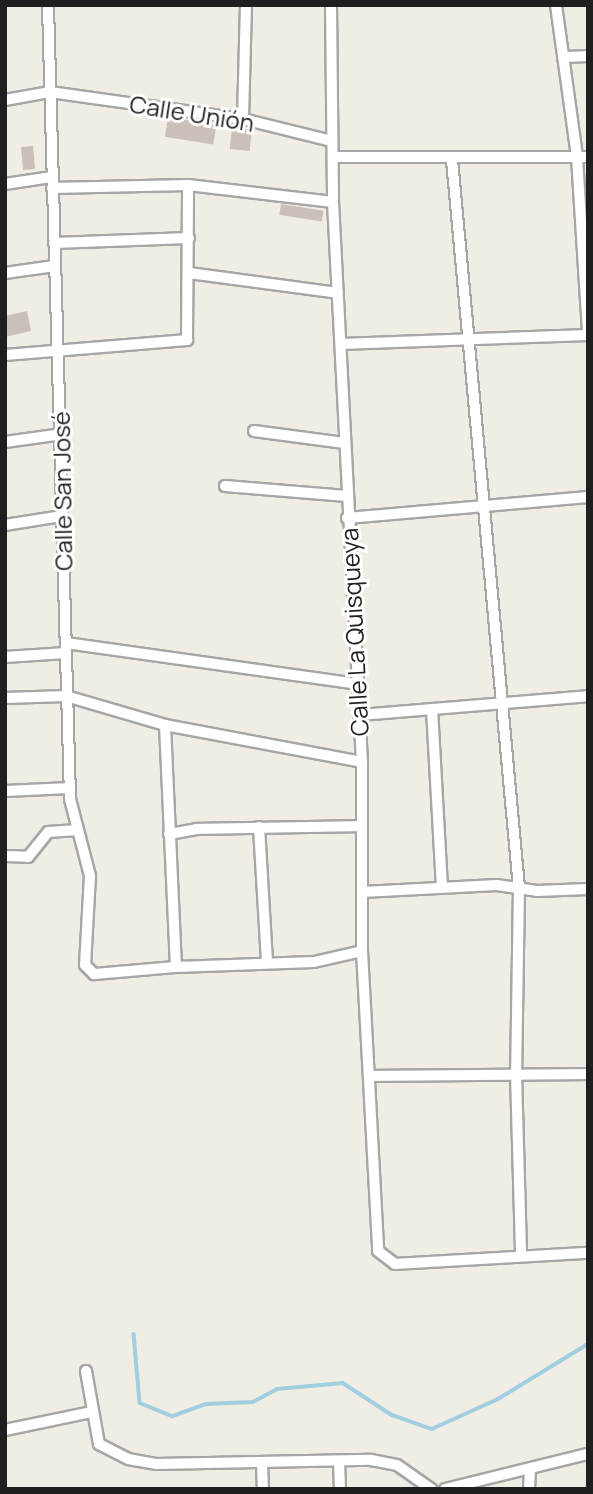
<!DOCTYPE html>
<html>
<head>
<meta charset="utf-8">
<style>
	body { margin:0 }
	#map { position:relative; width:593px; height:1494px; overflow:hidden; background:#f0ede4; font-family:Manrope,sans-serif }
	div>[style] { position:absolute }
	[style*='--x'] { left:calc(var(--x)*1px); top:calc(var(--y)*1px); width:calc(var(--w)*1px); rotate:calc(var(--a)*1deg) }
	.stream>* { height:3.5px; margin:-1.75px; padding:0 1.75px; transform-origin:1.75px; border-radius:1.75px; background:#a1cfe1 }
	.building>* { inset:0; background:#c9c0b7; transform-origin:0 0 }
	.roads { filter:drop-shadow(2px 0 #a6a6a6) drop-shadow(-2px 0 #a6a6a6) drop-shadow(0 2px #a6a6a6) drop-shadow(0 -2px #a6a6a6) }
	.minor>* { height:10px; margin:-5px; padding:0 5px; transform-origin:5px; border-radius:5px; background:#fff }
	span { translate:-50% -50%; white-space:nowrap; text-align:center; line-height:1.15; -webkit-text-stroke:6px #fff; paint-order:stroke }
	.street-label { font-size:24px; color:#1f1f1f }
	.frame { position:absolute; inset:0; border:7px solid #1f1f1f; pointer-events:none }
</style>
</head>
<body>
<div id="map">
	<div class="stream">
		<i style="--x:134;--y:1334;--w:69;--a:85"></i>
		<i style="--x:140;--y:1403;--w:35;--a:22"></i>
		<i style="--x:173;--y:1416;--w:35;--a:-20"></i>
		<i style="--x:206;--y:1404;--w:47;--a:-2.4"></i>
		<i style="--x:253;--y:1402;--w:27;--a:-28"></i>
		<i style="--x:277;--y:1389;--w:66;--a:-5.2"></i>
		<i style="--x:343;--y:1383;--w:59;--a:33.1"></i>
		<i style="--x:392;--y:1415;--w:42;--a:19.3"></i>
		<i style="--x:432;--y:1429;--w:72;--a:-24.4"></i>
		<i style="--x:498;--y:1399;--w:105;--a:-31.4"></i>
	</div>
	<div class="building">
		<i style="left:168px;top:117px;width:49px;height:20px;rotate:9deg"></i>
		<i style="left:232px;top:127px;width:20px;height:22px;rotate:6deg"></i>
		<i style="left:33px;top:146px;width:23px;height:12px;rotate:85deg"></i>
		<i style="left:281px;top:204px;width:43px;height:11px;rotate:9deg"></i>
		<i style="clip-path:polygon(27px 311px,31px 331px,5px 337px,5px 316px)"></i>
	</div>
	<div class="roads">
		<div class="minor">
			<i style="--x:48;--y:5;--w:794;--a:88.41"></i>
			<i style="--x:70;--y:799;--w:80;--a:75.4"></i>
			<i style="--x:90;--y:876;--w:89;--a:93.2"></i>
			<i style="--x:85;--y:965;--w:13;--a:45"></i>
			<i style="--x:94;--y:974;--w:82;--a:-4.9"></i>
			<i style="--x:331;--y:5;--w:197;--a:89.4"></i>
			<i style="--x:333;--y:202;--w:561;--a:87.04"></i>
			<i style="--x:362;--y:762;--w:189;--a:90"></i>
			<i style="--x:362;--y:951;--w:300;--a:86.9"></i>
			<i style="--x:378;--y:1251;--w:21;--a:37"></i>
			<i style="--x:395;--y:1264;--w:193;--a:-3.3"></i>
			<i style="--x:556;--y:5;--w:153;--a:82.1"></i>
			<i style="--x:577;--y:157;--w:174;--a:86.4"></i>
			<i style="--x:563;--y:57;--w:25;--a:-2"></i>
			<i style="--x:5;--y:100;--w:46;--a:-10.1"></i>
			<i style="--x:50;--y:92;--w:195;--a:8"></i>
			<i style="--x:243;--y:119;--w:92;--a:13.9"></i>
			<i style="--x:243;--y:119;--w:114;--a:-88.5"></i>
			<i style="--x:333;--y:157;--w:255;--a:0"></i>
			<i style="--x:452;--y:160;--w:731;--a:84.74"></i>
			<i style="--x:519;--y:888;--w:185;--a:90.9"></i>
			<i style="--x:516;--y:1073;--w:180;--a:88.4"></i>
			<i style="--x:5;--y:184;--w:48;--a:-8.5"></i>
			<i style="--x:52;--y:188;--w:136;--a:-1.3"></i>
			<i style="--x:188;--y:185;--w:146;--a:6.7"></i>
			<i style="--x:54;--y:243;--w:135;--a:-2.1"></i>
			<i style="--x:5;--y:273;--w:50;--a:-8"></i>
			<i style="--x:189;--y:273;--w:150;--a:7.6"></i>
			<i style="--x:341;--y:344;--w:247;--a:-2.1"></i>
			<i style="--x:5;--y:355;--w:183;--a:-4.7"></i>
			<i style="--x:187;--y:340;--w:155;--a:-89.6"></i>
			<i style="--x:254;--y:431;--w:91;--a:7.6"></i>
			<i style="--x:5;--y:442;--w:58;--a:-8"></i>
			<i style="--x:225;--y:486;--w:122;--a:4.7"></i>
			<i style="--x:347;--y:518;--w:242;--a:-5"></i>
			<i style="--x:5;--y:525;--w:58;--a:-9"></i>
			<i style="--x:66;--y:643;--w:294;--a:8"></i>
			<i style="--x:5;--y:657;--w:61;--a:-3.8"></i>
			<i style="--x:5;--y:698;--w:61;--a:-1.9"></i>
			<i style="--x:66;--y:696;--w:103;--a:16.3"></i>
			<i style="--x:165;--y:725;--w:200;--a:10.6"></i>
			<i style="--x:432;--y:709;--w:178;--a:86.8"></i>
			<i style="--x:359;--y:715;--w:230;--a:-4.7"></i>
			<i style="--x:165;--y:725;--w:242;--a:87.4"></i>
			<i style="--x:176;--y:967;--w:138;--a:-2.1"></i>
			<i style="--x:314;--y:962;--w:49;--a:-12.9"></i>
			<i style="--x:5;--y:791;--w:65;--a:-2.6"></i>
			<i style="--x:259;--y:827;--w:136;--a:86.6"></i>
			<i style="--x:169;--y:834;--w:27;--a:-10"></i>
			<i style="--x:196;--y:829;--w:166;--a:-1"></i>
			<i style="--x:5;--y:856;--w:23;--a:2"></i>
			<i style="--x:28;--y:857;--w:32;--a:-51"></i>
			<i style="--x:48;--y:832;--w:30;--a:-4"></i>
			<i style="--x:362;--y:892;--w:135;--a:-3"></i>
			<i style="--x:497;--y:885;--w:40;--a:8.5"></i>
			<i style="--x:537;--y:891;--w:51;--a:-2.2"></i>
			<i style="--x:369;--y:1076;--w:219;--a:-0.5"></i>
			<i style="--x:86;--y:1371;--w:74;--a:79.9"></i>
			<i style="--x:99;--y:1444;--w:33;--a:27"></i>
			<i style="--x:128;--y:1459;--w:28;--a:10"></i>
			<i style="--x:156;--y:1464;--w:215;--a:-1.1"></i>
			<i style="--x:371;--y:1460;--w:26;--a:11"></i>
			<i style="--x:397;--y:1465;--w:42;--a:35.2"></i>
			<i style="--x:5;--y:1430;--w:89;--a:-11.7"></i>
			<i style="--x:339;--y:1461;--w:28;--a:88"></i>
			<i style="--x:262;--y:1463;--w:26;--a:88"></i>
			<i style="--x:445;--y:1489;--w:147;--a:-13.8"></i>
			<i style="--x:529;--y:1489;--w:19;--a:-87"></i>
		</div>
	</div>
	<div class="street-label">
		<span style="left:192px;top:113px;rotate:9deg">Calle Unión</span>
		<span style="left:62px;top:491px;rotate:-91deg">Calle San José</span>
		<span style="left:354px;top:632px;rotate:-93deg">Calle La Quisqueya</span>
	</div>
	<div class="frame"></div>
</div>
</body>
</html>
